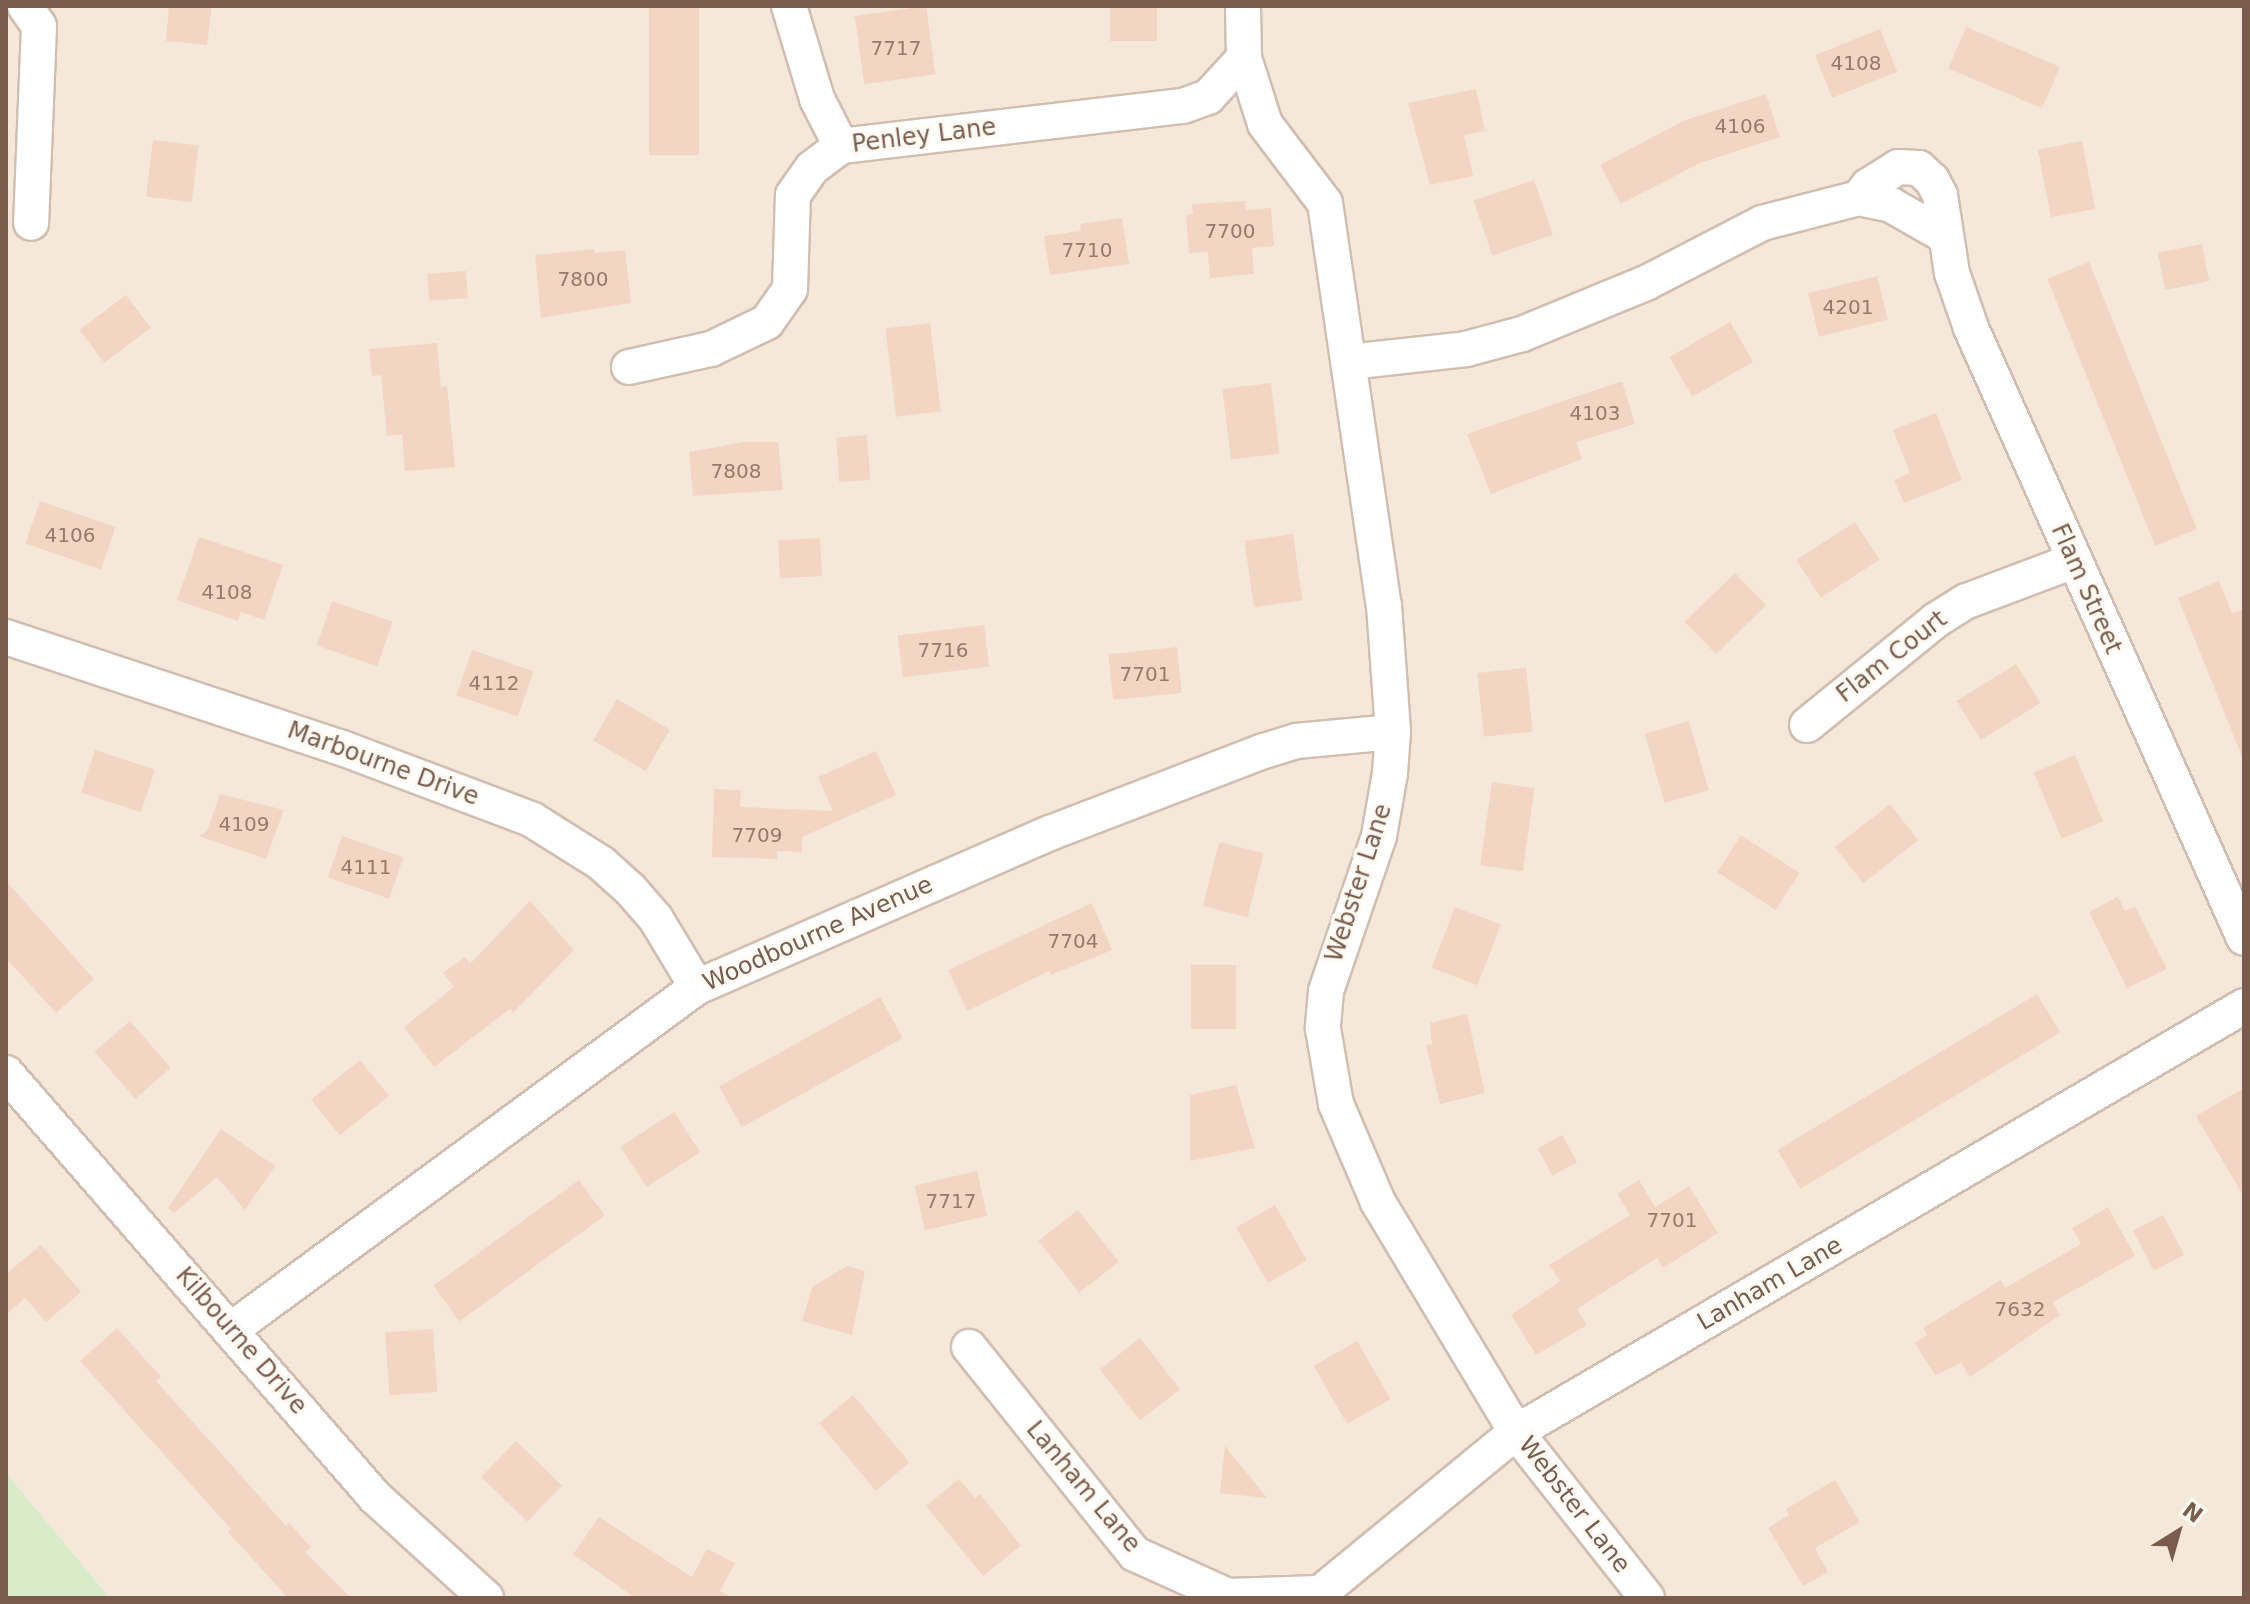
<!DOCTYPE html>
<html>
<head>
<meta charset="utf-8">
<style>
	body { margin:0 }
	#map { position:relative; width:2250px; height:1604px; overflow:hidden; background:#fdf6ec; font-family:"DejaVu Sans",sans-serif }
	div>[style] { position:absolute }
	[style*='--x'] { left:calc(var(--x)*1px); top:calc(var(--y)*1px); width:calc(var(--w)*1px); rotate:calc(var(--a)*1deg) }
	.residential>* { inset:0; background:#f5e8da }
	.green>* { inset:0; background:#d8ecc9 }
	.building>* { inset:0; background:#f3d5c3; transform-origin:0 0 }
	.roads { filter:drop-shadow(2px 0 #d1beb0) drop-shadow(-2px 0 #d1beb0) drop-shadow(0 2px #d1beb0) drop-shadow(0 -2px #d1beb0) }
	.minor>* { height:34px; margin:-17px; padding:0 17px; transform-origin:17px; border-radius:17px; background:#fff }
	span { translate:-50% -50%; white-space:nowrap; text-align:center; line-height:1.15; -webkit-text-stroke:7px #fffaf3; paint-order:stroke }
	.number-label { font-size:20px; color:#987a6a }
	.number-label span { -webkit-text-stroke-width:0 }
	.street-label { font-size:24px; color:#7a5c4d }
	.frame { position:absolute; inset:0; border:8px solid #7a5c4d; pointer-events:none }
	.north { position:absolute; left:2138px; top:1492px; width:80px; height:80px; -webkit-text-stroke:6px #fffaf3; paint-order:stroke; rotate:37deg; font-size:22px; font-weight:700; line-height:32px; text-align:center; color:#7a5c4d }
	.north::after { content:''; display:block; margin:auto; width:28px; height:36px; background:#7a5c4d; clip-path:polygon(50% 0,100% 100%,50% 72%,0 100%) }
</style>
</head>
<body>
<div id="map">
	<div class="residential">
		<i style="clip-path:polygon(6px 6px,2244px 6px,2244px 1598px,110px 1598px,6px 1473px)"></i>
	</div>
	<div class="green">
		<i style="clip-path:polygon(6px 1473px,110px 1598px,6px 1598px)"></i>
	</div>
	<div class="building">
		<i style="clip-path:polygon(169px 6px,212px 6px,207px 45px,166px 41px)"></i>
		<i style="left:649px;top:6px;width:50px;height:149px"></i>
		<i style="left:926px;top:6px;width:69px;height:72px;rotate:82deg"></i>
		<i style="left:1110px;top:6px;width:47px;height:35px"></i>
		<i style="left:1966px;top:27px;width:102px;height:45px;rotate:23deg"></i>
		<i style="left:1880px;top:29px;width:46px;height:70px;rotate:68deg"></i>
		<i style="clip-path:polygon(1476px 89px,1485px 131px,1464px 135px,1473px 176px,1430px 185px,1408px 103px)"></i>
		<i style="clip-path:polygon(1766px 94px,1780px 137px,1700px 163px,1621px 204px,1600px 165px,1683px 121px)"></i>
		<i style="left:153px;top:140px;width:46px;height:57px;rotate:7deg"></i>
		<i style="left:2082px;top:141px;width:69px;height:45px;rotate:79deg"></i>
		<i style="left:1534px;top:180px;width:58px;height:64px;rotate:71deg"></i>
		<i style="clip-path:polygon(1245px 201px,1246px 210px,1271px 208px,1274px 246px,1252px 248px,1254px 274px,1210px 278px,1208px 252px,1189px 253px,1186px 215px,1193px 214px,1192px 204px)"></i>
		<i style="clip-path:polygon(1122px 218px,1129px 264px,1050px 275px,1044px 236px,1081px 231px,1080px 224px)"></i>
		<i style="left:2202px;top:244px;width:38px;height:45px;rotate:79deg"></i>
		<i style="clip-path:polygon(594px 249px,594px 253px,625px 250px,631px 303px,541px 318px,535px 255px)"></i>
		<i style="left:2089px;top:262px;width:288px;height:45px;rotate:68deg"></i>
		<i style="left:466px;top:271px;width:27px;height:39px;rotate:86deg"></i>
		<i style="left:1877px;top:276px;width:45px;height:71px;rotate:76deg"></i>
		<i style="left:126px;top:295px;width:41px;height:58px;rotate:53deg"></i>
		<i style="left:1730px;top:322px;width:46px;height:70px;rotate:60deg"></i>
		<i style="left:930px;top:323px;width:89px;height:45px;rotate:83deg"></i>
		<i style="clip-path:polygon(437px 343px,441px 387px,447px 386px,455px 467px,405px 471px,402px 434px,387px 436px,381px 375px,372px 376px,369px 349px)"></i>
		<i style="clip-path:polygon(1622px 381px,1635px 424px,1576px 442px,1582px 459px,1491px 494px,1467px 434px)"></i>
		<i style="left:1271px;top:383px;width:71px;height:49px;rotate:83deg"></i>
		<i style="clip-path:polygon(1936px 413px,1962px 480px,1904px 503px,1894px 480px,1910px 473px,1893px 430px)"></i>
		<i style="left:867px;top:435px;width:45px;height:31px;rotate:86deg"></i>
		<i style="clip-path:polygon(744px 442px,778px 442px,783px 490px,693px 496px,689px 452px)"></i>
		<i style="left:40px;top:501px;width:80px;height:45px;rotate:19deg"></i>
		<i style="left:1855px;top:522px;width:45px;height:70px;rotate:57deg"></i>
		<i style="left:1293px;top:534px;width:67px;height:49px;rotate:82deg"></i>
		<i style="clip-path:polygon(199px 537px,283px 565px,264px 620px,241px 612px,238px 621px,177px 600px)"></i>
		<i style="left:820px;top:538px;width:38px;height:42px;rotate:87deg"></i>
		<i style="left:1735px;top:573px;width:45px;height:70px;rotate:46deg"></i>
		<i style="clip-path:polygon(2219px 581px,2232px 613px,2244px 609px,2243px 759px,2178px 598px)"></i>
		<i style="left:332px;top:601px;width:64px;height:47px;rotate:19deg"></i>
		<i style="left:984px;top:625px;width:42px;height:87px;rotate:83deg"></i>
		<i style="left:1177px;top:647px;width:46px;height:69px;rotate:84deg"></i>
		<i style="left:472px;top:650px;width:65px;height:48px;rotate:19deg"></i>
		<i style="left:2016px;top:664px;width:46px;height:70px;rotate:58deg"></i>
		<i style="left:1526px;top:668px;width:64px;height:49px;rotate:84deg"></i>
		<i style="left:617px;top:699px;width:61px;height:48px;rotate:30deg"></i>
		<i style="left:1689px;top:721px;width:72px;height:46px;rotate:74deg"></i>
		<i style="left:95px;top:750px;width:63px;height:45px;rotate:18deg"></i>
		<i style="clip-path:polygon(876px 751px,896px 795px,802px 837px,802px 852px,777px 851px,777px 859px,712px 857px,714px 789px,741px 790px,740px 807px,833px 811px,818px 777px)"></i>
		<i style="left:2075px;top:755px;width:72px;height:45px;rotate:67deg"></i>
		<i style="left:1492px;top:782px;width:43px;height:84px;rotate:8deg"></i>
		<i style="clip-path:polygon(220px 794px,284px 810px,266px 859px,199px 836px,207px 831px)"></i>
		<i style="left:1890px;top:804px;width:46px;height:70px;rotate:52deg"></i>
		<i style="left:1741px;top:835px;width:70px;height:44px;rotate:33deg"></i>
		<i style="left:342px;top:836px;width:65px;height:44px;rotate:19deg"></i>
		<i style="left:1219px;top:842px;width:46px;height:66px;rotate:14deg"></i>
		<i style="clip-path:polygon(6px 881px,94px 979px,56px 1013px,6px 958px)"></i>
		<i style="clip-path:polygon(2118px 897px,2125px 911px,2135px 906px,2167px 969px,2127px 988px,2089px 912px)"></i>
		<i style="clip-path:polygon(530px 901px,574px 950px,513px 1013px,510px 1009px,434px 1067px,404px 1027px,454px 987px,443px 973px,465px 957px,470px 964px)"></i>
		<i style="clip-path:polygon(1092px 903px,1112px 950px,1051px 975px,1049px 971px,967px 1011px,948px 970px)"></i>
		<i style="left:1455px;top:907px;width:49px;height:65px;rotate:21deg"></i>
		<i style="left:1191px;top:965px;width:45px;height:64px"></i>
		<i style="left:2037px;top:994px;width:45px;height:303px;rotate:59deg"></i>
		<i style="left:880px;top:997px;width:47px;height:184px;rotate:61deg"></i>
		<i style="clip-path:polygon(1467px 1014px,1485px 1093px,1440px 1104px,1426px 1045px,1432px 1044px,1430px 1023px)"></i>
		<i style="left:130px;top:1021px;width:62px;height:47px;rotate:49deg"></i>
		<i style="left:360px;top:1060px;width:46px;height:63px;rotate:51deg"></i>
		<i style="clip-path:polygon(1236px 1085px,1255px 1148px,1190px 1161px,1190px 1095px)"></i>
		<i style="clip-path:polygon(2244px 1088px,2244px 1197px,2196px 1116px)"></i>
		<i style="left:674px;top:1112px;width:48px;height:64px;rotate:57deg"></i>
		<i style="clip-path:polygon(221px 1129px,275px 1166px,245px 1210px,217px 1177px,174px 1213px,168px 1208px)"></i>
		<i style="left:1562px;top:1135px;width:31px;height:28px;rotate:61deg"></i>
		<i style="left:977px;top:1171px;width:46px;height:64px;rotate:77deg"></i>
		<i style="left:579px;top:1180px;width:44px;height:180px;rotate:54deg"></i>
		<i style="clip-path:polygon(1639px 1180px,1655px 1207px,1689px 1186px,1718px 1233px,1663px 1268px,1657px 1258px,1577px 1309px,1587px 1325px,1536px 1355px,1511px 1315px,1560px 1281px,1549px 1265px,1630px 1215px,1617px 1194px)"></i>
		<i style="left:1275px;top:1205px;width:64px;height:45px;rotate:60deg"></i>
		<i style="clip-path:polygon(2108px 1207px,2135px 1256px,2053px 1302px,2060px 1315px,1970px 1377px,1961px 1363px,1935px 1375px,1915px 1343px,1927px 1335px,1923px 1328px,2001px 1280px,2005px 1288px,2081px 1244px,2072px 1228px)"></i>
		<i style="left:1078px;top:1210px;width:66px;height:50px;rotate:52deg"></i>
		<i style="left:2163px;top:1215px;width:45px;height:34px;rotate:62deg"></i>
		<i style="clip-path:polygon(41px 1245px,81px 1292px,46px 1322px,25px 1298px,6px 1315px,6px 1274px)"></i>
		<i style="clip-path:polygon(847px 1266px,865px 1271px,852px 1335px,802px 1321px,812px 1287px)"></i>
		<i style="clip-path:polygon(117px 1328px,161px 1377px,156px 1381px,286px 1526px,289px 1523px,311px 1547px,305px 1552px,351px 1598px,288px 1598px,228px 1532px,231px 1529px,80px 1361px)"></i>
		<i style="left:433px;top:1329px;width:63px;height:48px;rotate:86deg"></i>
		<i style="left:1140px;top:1338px;width:65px;height:51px;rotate:52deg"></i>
		<i style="left:1357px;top:1341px;width:67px;height:50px;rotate:60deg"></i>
		<i style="left:853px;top:1395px;width:88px;height:44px;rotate:50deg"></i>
		<i style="left:516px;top:1441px;width:64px;height:50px;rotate:44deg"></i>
		<i style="clip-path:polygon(1225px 1446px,1267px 1498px,1220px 1493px)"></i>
		<i style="clip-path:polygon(959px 1479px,975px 1498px,980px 1494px,1021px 1546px,983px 1576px,926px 1506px)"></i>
		<i style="clip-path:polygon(1835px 1480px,1860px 1522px,1815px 1548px,1828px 1572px,1803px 1586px,1768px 1528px,1789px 1515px,1786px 1509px)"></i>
		<i style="clip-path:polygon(599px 1517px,692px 1577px,707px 1549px,735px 1563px,720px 1591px,733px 1598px,635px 1598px,573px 1554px)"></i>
	</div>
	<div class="roads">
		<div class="minor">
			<i style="--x:25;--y:6;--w:24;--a:55"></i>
			<i style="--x:39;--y:26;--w:197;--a:92.3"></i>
			<i style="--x:789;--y:6;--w:97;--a:73.2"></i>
			<i style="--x:817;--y:99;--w:53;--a:62.9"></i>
			<i style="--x:1243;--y:6;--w:52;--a:88.9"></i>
			<i style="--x:1244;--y:58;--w:69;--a:72.3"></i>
			<i style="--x:1265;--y:124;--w:99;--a:52.8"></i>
			<i style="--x:1325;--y:203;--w:406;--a:81.7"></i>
			<i style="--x:1384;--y:605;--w:127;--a:85.9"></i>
			<i style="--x:1393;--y:732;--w:41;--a:94.2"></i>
			<i style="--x:1390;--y:773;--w:64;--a:99.9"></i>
			<i style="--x:1379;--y:836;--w:164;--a:108.9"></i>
			<i style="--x:1326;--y:991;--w:38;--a:95"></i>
			<i style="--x:1323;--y:1029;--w:76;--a:80.2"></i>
			<i style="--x:1336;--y:1104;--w:107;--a:66.8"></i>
			<i style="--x:1378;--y:1202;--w:268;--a:59"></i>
			<i style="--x:1516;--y:1432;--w:211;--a:51.7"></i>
			<i style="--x:1859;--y:198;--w:15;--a:-53"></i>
			<i style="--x:1868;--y:186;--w:36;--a:-32"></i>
			<i style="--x:1898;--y:167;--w:21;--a:3"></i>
			<i style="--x:1919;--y:168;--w:18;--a:43"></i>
			<i style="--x:1932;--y:180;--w:17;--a:62"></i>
			<i style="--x:1940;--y:195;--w:79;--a:81.3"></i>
			<i style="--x:1952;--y:273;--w:58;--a:70.9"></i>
			<i style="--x:1971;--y:328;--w:668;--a:65.89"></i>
			<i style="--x:1349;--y:362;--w:118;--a:-6.3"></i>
			<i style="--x:1466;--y:349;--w:58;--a:-15"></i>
			<i style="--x:1522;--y:334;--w:134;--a:-22.4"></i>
			<i style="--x:1646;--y:283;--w:131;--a:-27.3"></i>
			<i style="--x:1762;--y:223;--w:100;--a:-14.5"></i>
			<i style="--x:1859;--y:198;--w:33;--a:12"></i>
			<i style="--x:1891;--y:205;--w:59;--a:29.6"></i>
			<i style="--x:629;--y:367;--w:84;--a:-12.4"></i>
			<i style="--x:711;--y:349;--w:62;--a:-25.7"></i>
			<i style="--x:767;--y:322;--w:40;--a:-55.1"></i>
			<i style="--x:790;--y:289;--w:94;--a:-88.2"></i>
			<i style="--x:793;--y:195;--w:33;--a:-55"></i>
			<i style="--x:812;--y:168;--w:36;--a:-37"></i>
			<i style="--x:841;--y:146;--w:344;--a:-6.7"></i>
			<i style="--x:1183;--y:106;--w:27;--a:-20"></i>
			<i style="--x:1208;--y:97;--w:53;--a:-47.3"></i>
			<i style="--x:6;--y:637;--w:354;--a:18.3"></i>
			<i style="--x:342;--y:748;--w:202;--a:20.6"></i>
			<i style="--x:531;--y:819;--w:83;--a:32.2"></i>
			<i style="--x:601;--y:863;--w:39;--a:42"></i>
			<i style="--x:630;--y:889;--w:40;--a:49"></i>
			<i style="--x:656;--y:919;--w:79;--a:58.9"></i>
			<i style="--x:1807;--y:725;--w:166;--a:-39.1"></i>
			<i style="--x:1936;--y:620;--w:36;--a:-32"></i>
			<i style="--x:1967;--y:601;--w:111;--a:-20.6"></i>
			<i style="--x:6;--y:1073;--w:562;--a:48.97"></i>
			<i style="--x:375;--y:1497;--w:150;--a:42.3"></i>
			<i style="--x:232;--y:1329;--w:577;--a:-36.33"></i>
			<i style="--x:697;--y:987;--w:385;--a:-23.6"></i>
			<i style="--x:1050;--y:833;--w:229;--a:-21"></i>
			<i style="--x:1264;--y:751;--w:34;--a:-17"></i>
			<i style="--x:1296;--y:741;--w:97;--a:-5.3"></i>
			<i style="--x:969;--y:1347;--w:265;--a:51.3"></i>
			<i style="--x:1135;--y:1554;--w:102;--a:24.3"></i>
			<i style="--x:1228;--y:1596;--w:91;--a:-1.9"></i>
			<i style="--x:1314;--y:1598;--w:261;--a:-39.4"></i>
			<i style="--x:1516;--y:1432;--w:843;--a:-30.33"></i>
		</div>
	</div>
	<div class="number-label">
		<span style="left:896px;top:48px">7717</span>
		<span style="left:1856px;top:63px">4108</span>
		<span style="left:1740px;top:126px">4106</span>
		<span style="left:1230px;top:231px">7700</span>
		<span style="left:1087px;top:250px">7710</span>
		<span style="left:583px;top:279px">7800</span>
		<span style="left:1848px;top:307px">4201</span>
		<span style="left:1595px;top:413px">4103</span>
		<span style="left:736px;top:471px">7808</span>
		<span style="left:70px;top:535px">4106</span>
		<span style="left:227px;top:592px">4108</span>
		<span style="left:943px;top:650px">7716</span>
		<span style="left:1145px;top:674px">7701</span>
		<span style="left:494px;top:683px">4112</span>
		<span style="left:244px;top:824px">4109</span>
		<span style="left:757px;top:835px">7709</span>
		<span style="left:366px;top:867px">4111</span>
		<span style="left:1073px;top:941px">7704</span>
		<span style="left:951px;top:1201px">7717</span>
		<span style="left:1672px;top:1220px">7701</span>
		<span style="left:2020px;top:1309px">7632</span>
	</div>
	<div class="street-label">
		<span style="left:924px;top:136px;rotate:-7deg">Penley Lane</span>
		<span style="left:2086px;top:589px;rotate:66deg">Flam Street</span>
		<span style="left:1892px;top:657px;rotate:-38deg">Flam Court</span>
		<span style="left:383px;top:764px;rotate:20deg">Marbourne Drive</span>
		<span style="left:1359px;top:883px;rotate:-72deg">Webster Lane</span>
		<span style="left:818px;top:934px;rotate:-24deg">Woodbourne Avenue</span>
		<span style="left:1770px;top:1284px;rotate:-30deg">Lanham Lane</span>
		<span style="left:241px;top:1341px;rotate:49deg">Kilbourne Drive</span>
		<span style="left:1083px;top:1487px;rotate:50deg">Lanham Lane</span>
		<span style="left:1574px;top:1505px;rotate:52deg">Webster Lane</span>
	</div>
	<div class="frame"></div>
	<div class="north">N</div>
</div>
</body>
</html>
